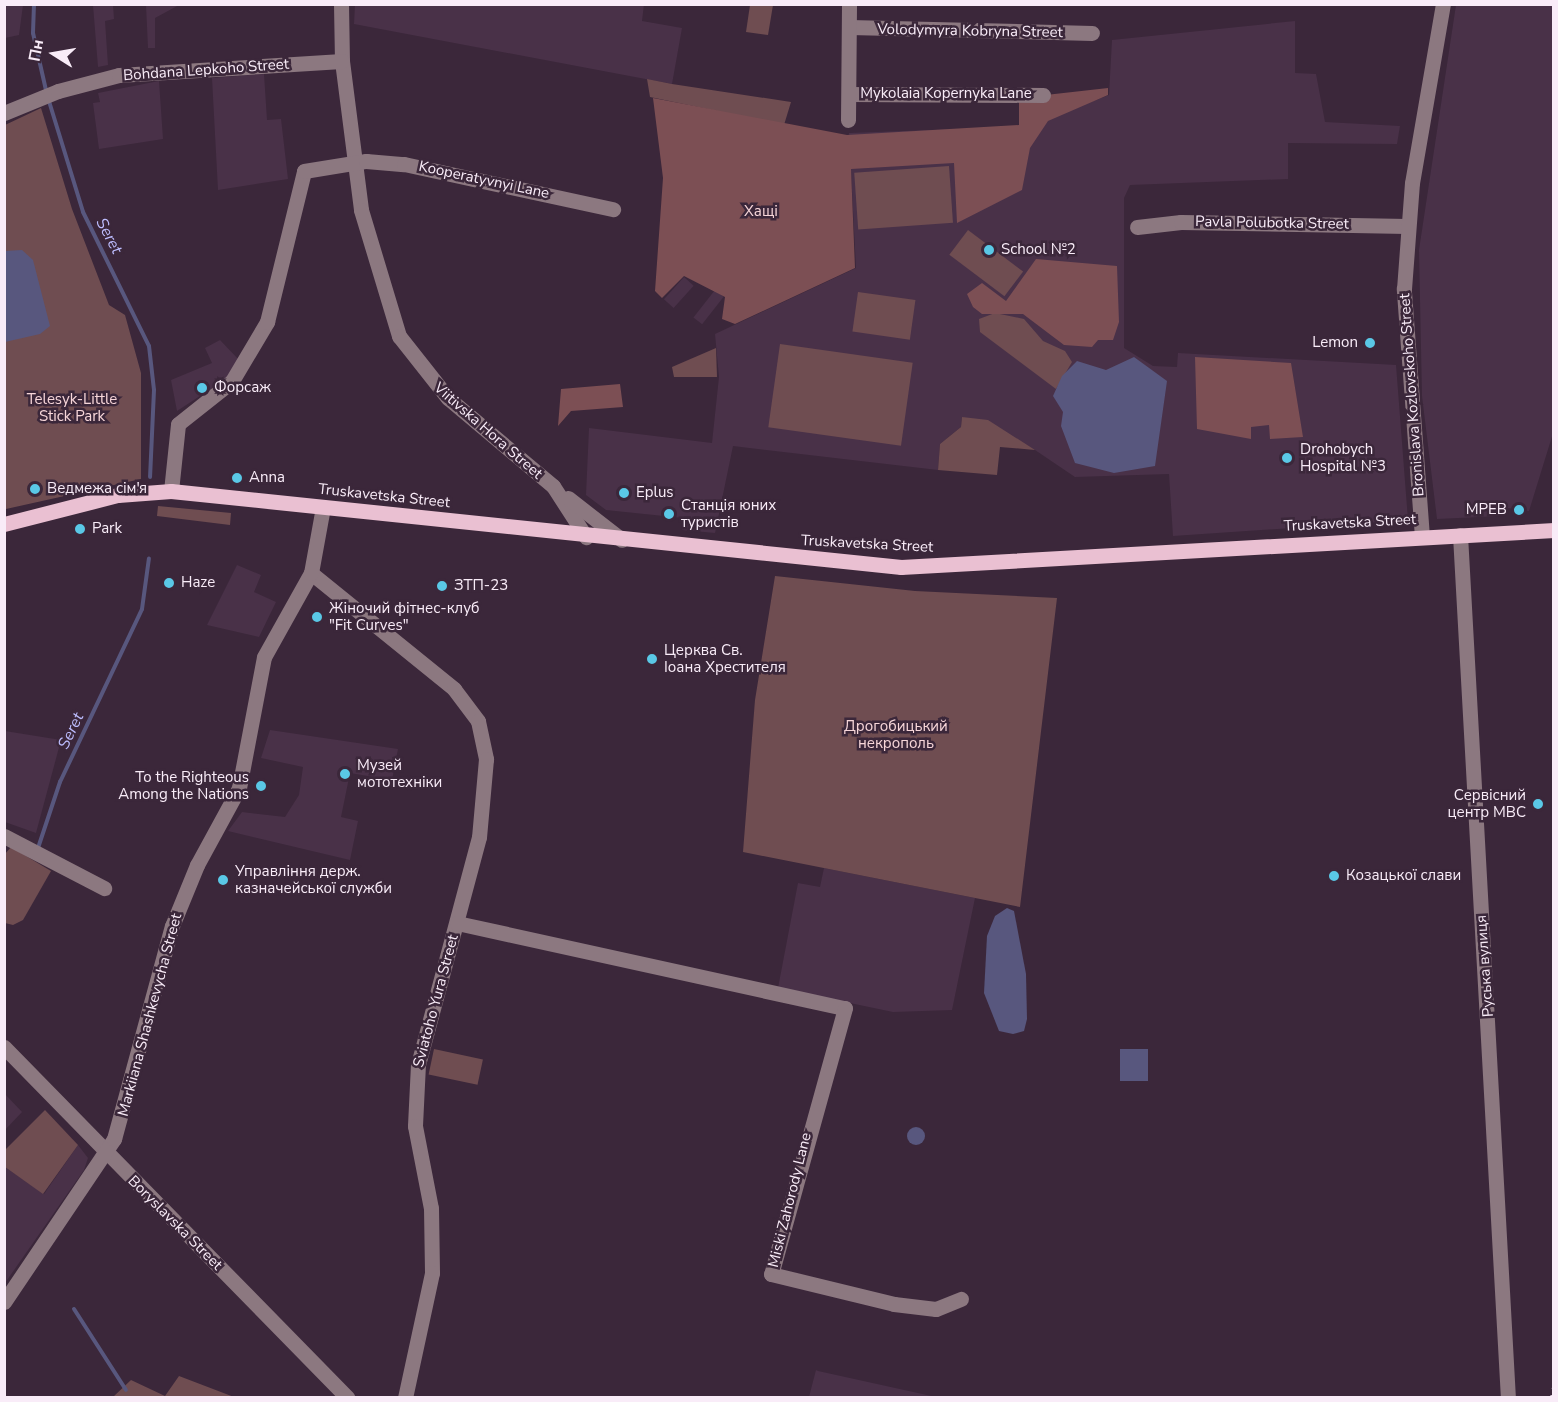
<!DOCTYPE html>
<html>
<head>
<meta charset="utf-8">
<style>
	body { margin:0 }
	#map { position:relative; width:1558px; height:1402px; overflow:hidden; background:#3b273a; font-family:"Nunito Sans",sans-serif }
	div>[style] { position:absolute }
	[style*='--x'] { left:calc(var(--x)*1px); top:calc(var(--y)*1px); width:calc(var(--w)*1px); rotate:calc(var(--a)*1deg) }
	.built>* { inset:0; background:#493148; transform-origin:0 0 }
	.green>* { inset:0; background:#6f4d51; transform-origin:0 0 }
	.forest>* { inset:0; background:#7c4f54 }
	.water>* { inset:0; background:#58577e; transform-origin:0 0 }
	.round { border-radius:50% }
	.stream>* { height:4px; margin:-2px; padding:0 2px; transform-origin:2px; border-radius:2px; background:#58577e }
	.minor>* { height:15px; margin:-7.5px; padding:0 7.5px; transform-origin:7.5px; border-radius:7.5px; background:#8c7880 }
	.major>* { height:15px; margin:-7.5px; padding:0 7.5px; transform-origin:7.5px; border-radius:7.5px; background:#eac0d2 }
	.rail>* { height:4px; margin-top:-2px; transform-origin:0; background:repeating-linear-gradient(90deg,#daccd9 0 3px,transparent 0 9px) }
	.dots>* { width:16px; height:16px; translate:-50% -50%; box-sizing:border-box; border:3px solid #3b273a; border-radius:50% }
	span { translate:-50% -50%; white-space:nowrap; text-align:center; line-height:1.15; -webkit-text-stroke:5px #3b273a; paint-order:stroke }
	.street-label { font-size:15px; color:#f9ecf8 }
	.park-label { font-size:15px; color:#f7d6d9 }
	.poi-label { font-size:15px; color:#f9ecf8 }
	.left { translate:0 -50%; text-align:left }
	.right { translate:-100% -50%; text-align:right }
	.water-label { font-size:16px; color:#bdbdfe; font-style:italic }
	.frame { position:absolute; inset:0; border:6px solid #f9ecf8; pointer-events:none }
	.north { position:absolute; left:24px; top:24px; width:60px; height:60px; -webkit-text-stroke:4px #3b273a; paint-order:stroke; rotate:281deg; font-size:16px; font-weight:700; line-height:24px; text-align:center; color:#f9ecf8 }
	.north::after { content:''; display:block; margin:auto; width:21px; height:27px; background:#f9ecf8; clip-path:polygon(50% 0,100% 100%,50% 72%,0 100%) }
</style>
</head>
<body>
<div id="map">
	<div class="built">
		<i style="clip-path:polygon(5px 4px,23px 5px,19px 35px,5px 38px)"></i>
		<i style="clip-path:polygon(355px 4px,644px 4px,642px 21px,682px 28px,672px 84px,354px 24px)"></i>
		<i style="clip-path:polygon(93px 5px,113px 5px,114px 19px,105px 21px,108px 65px,98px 67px)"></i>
		<i style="clip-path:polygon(146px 5px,179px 5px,155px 18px,155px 48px,148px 48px)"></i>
		<i style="clip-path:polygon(1456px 5px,1553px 5px,1554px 430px,1529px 511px,1508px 508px,1500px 516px,1437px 519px,1422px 396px,1419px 250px)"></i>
		<i style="clip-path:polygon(1295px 21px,1295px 73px,1316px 74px,1325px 122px,1400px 126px,1397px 144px,1288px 143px,1288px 179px,1130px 185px,1124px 198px,1124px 348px,1153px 366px,1177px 367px,1178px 353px,1396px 365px,1408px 520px,1173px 536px,1169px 474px,1075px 477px,1035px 450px,962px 417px,961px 427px,940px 444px,938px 470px,733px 446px,715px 533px,682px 530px,683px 518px,606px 510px,586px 495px,589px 428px,712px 443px,719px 377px,715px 334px,856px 268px,849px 133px,1040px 126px,1046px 119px,1109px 95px,1112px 40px)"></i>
		<i style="clip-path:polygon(264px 74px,267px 120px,281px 119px,288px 179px,218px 190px,212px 78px)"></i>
		<i style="clip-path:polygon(159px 81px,163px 139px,99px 149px,93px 103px,100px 102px,98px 93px)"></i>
		<i style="left:684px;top:277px;width:13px;height:30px;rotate:42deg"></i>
		<i style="left:715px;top:290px;width:11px;height:35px;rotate:38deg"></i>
		<i style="clip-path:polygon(220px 340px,240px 361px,229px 377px,177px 411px,171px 380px,212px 363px,205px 348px)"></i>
		<i style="clip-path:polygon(237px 565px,261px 575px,254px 592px,276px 602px,259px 637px,207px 625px)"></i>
		<i style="clip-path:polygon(270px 730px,398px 749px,392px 780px,350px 773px,341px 817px,358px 821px,350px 860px,228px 831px,242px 812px,285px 817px,299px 795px,303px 767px,261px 758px)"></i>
		<i style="clip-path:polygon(5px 731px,61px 740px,36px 833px,5px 822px)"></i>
		<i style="clip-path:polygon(824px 868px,975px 898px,952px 1010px,893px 1012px,778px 988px,798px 883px,820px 887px)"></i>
		<i style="clip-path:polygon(5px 1094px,22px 1112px,5px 1130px)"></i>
		<i style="clip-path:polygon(78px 1145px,88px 1158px,84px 1170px,5px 1283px,5px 1167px,44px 1194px)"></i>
		<i style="clip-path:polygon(816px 1370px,818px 1371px,936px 1397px,809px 1397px)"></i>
	</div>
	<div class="green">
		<i style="clip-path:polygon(750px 5px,773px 5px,768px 35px,746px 32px)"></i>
		<i style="clip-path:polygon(647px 79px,672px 84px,791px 102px,784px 125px,650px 97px)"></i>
		<i style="clip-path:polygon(41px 108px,72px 209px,109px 305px,125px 315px,141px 373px,141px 479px,6px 509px,5px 125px)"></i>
		<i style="left:949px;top:166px;width:57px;height:95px;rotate:86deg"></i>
		<i style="left:968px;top:230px;width:69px;height:31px;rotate:37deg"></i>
		<i style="left:858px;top:292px;width:58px;height:40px;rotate:8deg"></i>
		<i style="clip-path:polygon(995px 313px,1024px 319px,1043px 341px,1065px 351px,1072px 362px,1056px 389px,980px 332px,979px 319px)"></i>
		<i style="left:780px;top:344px;width:134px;height:84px;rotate:8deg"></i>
		<i style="clip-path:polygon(716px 348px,717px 377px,674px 377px,672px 367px)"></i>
		<i style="clip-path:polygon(962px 417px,988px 420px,1035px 450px,1000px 447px,997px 475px,938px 470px,940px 444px,961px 427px)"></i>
		<i style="clip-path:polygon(158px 506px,231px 513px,230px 525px,157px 516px)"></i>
		<i style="clip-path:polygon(775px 576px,915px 591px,1057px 598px,1020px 907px,743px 852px,755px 700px)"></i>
		<i style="clip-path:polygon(11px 847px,51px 871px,23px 920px,13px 925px,5px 923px,5px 854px)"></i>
		<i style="left:434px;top:1049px;width:50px;height:26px;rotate:12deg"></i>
		<i style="clip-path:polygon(45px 1110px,78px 1145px,43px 1194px,5px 1167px,4px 1151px)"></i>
		<i style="clip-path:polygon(179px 1376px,234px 1397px,113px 1397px,131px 1380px,165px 1396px)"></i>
	</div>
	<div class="forest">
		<i style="clip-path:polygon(1108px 88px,1108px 95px,1048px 121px,1030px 148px,1022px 190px,957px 223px,954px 163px,851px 169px,855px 268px,735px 324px,722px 319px,725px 297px,684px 276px,662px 298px,655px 291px,663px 178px,653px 98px,847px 135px,1019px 125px,1019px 98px)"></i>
		<i style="clip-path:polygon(1036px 259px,1117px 266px,1119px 322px,1113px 340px,1098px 340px,1092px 347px,1064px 345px,1023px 314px,982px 314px,973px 307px,967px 294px,982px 283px,1006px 301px)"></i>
		<i style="clip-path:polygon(1195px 357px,1291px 363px,1303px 437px,1270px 439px,1269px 425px,1251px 427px,1251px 439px,1197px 429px)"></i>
		<i style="clip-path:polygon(620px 384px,623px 407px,571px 411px,558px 426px,561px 389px)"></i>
	</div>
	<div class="water">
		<i style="clip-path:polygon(22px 250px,33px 260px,50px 326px,40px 334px,5px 342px,5px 251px)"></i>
		<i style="clip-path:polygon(1134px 357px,1167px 381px,1155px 466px,1114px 473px,1075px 463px,1061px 426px,1063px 412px,1053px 396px,1062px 376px,1077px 361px,1106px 370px)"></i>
		<i style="clip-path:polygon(1007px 908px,1014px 911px,1026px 974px,1027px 1019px,1024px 1031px,1013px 1034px,999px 1031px,984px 993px,987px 936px,995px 916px)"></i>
		<i style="left:1120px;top:1049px;width:28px;height:32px"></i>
		<i class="round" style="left:907px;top:1127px;width:18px;height:18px"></i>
	</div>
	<div class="stream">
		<i style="--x:34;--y:4;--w:29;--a:92"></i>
		<i style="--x:33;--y:33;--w:58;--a:77.2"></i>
		<i style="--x:48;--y:98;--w:119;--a:72.9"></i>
		<i style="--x:83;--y:212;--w:149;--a:63.8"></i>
		<i style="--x:149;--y:346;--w:44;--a:83.5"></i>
		<i style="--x:154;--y:390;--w:87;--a:92.6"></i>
		<i style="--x:38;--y:848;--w:70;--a:-71.6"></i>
		<i style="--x:60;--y:782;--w:191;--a:-64.6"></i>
		<i style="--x:142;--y:609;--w:51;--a:-82.2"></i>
		<i style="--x:74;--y:1309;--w:96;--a:57.3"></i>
	</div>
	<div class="minor">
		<i style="--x:341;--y:4;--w:57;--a:89"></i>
		<i style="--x:342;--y:61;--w:150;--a:82.7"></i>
		<i style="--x:361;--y:210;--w:132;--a:73.2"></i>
		<i style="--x:399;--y:336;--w:79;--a:51.7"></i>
		<i style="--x:448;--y:398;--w:137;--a:40"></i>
		<i style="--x:553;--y:486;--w:61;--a:57.1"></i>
		<i style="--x:849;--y:27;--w:243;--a:1.4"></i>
		<i style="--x:849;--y:94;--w:194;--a:0.3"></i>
		<i style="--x:4;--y:113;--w:58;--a:-22.2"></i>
		<i style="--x:58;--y:91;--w:63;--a:-14.7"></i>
		<i style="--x:119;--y:75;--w:223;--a:-3.6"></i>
		<i style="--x:848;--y:120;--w:116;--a:-89.5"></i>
		<i style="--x:1137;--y:227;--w:44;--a:-6.5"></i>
		<i style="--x:1181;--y:222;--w:226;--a:1"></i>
		<i style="--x:171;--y:491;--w:67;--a:-84"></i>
		<i style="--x:178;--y:424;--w:69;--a:-38.5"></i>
		<i style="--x:232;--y:381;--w:69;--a:-59.3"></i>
		<i style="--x:267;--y:322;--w:155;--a:-76.2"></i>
		<i style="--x:304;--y:171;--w:63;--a:-9.2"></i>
		<i style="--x:366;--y:161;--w:38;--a:5"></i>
		<i style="--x:404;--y:164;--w:214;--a:12.2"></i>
		<i style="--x:568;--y:498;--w:68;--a:37.9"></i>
		<i style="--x:1460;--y:535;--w:864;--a:86.82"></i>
		<i style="--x:1422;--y:537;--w:249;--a:-94.2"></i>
		<i style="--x:1404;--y:289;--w:106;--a:-85.7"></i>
		<i style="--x:1412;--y:183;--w:182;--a:-80.2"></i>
		<i style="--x:311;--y:573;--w:184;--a:39"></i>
		<i style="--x:454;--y:689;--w:40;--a:53"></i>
		<i style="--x:478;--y:721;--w:39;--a:78"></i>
		<i style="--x:486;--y:759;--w:78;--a:95.1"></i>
		<i style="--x:479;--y:837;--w:235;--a:105"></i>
		<i style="--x:418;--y:1064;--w:62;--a:92.8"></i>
		<i style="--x:415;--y:1126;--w:84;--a:79"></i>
		<i style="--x:431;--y:1208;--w:65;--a:89.1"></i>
		<i style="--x:432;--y:1273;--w:128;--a:102.2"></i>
		<i style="--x:4;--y:836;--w:113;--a:27.5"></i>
		<i style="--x:457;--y:923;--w:397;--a:12.4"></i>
		<i style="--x:845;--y:1008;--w:276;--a:105.5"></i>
		<i style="--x:771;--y:1274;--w:127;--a:13.7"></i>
		<i style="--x:894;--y:1304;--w:42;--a:6.8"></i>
		<i style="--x:936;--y:1309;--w:27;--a:-22"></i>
		<i style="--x:4;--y:1047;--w:491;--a:45.6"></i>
		<i style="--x:4;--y:1302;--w:197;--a:-56"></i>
		<i style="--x:114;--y:1139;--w:221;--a:-74.8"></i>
		<i style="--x:172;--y:926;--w:66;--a:-67.7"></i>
		<i style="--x:197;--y:865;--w:88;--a:-61.4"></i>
		<i style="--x:239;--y:788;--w:133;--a:-79.2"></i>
		<i style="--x:264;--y:657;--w:96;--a:-60.8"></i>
		<i style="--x:311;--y:573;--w:67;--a:-79.7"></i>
	</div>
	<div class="major">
		<i style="--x:4;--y:524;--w:118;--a:-14.3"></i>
		<i style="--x:118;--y:495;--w:53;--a:-4.3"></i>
		<i style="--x:171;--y:491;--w:734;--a:5.94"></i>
		<i style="--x:901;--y:567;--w:654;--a:-3.24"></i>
	</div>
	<div class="rail">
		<i style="--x:1552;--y:1398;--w:10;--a:-79"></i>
	</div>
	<div class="dots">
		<i style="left:989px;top:250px;background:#5ac8e6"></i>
		<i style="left:1370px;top:343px;background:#5ac8e6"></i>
		<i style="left:202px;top:388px;background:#5ac8e6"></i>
		<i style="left:1287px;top:458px;background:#5ac8e6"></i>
		<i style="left:237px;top:478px;background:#5ac8e6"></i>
		<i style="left:35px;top:489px;background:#5ac8e6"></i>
		<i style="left:624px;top:493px;background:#5ac8e6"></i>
		<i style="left:1519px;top:510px;background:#5ac8e6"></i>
		<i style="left:669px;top:514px;background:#5ac8e6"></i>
		<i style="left:80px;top:529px;background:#5ac8e6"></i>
		<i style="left:169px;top:583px;background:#5ac8e6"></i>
		<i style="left:442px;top:586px;background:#5ac8e6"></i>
		<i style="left:317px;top:617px;background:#5ac8e6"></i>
		<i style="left:652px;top:659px;background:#5ac8e6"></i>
		<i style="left:345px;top:774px;background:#5ac8e6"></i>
		<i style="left:261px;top:786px;background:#5ac8e6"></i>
		<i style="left:1538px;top:804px;background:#5ac8e6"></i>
		<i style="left:1334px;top:876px;background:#5ac8e6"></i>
		<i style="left:223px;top:880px;background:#5ac8e6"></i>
	</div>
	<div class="street-label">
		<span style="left:970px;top:31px;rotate:1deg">Volodymyra Kobryna Street</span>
		<span style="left:206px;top:70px;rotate:-4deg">Bohdana Lepkoho Street</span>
		<span style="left:946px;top:94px">Mykolaia Kopernyka Lane</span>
		<span style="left:484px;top:180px;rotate:12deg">Kooperatyvnyi Lane</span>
		<span style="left:1272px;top:223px;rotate:1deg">Pavla Polubotka Street</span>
		<span style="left:1412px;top:395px;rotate:-94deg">Bronislava Kozlovskoho Street</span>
		<span style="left:488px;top:431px;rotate:41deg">Viitivska Hora Street</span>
		<span style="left:384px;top:496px;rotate:6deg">Truskavetska Street</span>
		<span style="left:1350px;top:523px;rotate:-3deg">Truskavetska Street</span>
		<span style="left:867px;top:544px;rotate:3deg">Truskavetska Street</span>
		<span style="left:1485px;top:966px;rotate:-94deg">Руська вулиця</span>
		<span style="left:436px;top:1001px;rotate:-75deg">Sviatoho Yura Street</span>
		<span style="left:150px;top:1015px;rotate:-75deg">Markiiana Shashkevycha Street</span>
		<span style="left:790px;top:1200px;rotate:-76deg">Miski Zahorody Lane</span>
		<span style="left:175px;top:1223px;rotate:45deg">Boryslavska Street</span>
	</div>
	<div class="park-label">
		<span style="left:761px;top:212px">Хащі</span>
		<span style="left:72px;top:408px">Telesyk-Little<br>Stick Park</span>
		<span style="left:896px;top:735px">Дрогобицький<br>некрополь</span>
	</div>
	<div class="poi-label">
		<span class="left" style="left:1001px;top:250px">School №2</span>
		<span class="right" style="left:1358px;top:343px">Lemon</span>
		<span class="left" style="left:214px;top:388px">Форсаж</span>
		<span class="left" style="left:1300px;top:458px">Drohobych<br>Hospital №3</span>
		<span class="left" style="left:249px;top:478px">Anna</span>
		<span class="left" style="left:47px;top:489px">Ведмежа сім'я</span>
		<span class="left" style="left:636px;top:493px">Eplus</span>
		<span class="left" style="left:681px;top:514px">Станція юних<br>туристів</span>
		<span class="right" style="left:1507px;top:510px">МРЕВ</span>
		<span class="left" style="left:92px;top:529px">Park</span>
		<span class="left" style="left:181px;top:583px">Haze</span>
		<span class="left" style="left:454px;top:586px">ЗТП-23</span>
		<span class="left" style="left:329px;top:617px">Жіночий фітнес-клуб<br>"Fit Curves"</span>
		<span class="left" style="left:664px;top:659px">Церква Св.<br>Іоана Хрестителя</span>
		<span class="left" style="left:357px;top:774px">Музей<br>мототехніки</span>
		<span class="right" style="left:249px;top:786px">To the Righteous<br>Among the Nations</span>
		<span class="right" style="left:1526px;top:804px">Сервісний<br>центр МВС</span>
		<span class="left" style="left:235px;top:880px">Управління держ.<br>казначейської служби</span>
		<span class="left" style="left:1346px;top:876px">Козацької слави</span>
	</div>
	<div class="water-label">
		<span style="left:109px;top:236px;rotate:62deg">Seret</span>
		<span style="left:71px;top:731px;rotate:-64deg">Seret</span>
	</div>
	<div class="frame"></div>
	<div class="north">Пн</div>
</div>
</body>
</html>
